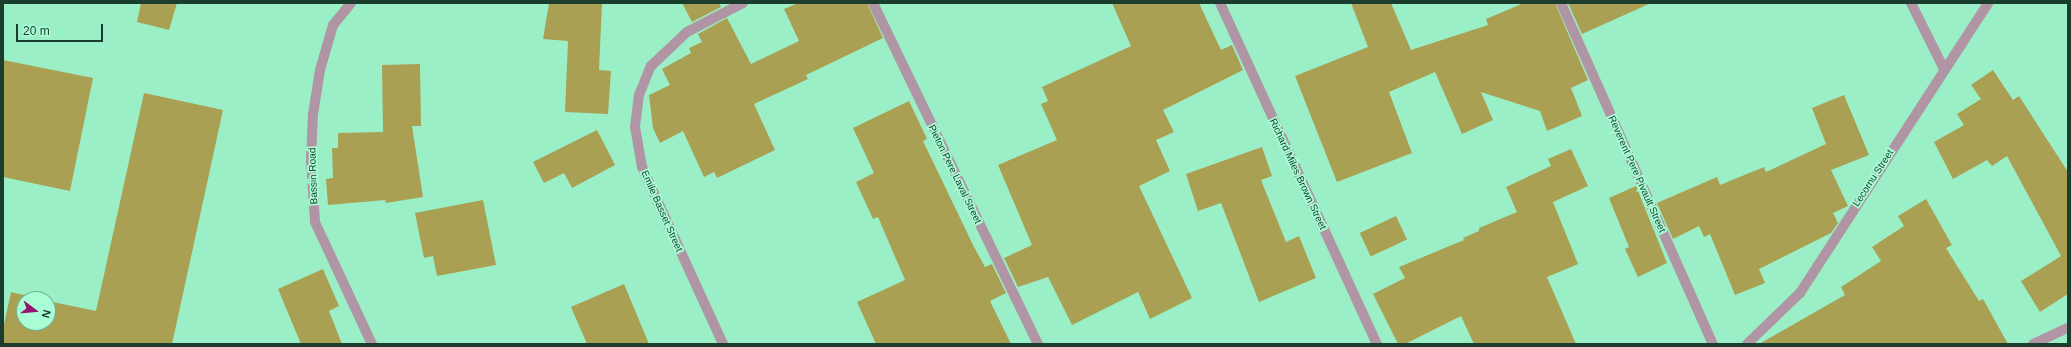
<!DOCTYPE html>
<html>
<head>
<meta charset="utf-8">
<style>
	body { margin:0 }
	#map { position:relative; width:2071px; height:347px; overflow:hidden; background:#9befc7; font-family:Arial,sans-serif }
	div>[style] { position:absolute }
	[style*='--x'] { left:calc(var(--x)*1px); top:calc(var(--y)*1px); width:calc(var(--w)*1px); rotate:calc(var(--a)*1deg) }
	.building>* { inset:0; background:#a9a053; transform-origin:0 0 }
	.minor>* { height:10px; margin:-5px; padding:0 5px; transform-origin:5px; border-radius:5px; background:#b096a5 }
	span { translate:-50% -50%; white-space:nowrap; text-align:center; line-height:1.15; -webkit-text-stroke:3.5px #a8fdd4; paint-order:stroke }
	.street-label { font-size:10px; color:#1a3d2e }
	.frame { position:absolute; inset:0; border:4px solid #1a3d2e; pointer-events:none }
	.north { position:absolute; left:16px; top:291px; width:40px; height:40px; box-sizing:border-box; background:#a8fdd4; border:1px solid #6fb092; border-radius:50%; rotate:106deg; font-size:11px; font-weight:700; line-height:16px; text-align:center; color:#1a3d2e }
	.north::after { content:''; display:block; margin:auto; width:14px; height:18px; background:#931570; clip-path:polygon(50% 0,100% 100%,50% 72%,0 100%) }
	.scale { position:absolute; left:16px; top:24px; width:87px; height:18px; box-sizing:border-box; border:2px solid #1a3d2e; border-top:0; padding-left:5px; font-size:12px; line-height:14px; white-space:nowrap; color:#1a3d2e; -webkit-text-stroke:3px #a8fdd4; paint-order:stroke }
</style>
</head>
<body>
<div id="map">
	<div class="building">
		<i style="clip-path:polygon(141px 3px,177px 3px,169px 30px,137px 22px)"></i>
		<i style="clip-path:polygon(549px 3px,602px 3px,599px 70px,611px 71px,608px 114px,565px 112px,568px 41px,543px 39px)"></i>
		<i style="clip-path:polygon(682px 3px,719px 3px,721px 7px,692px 22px)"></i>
		<i style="clip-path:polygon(798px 3px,867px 3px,883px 38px,806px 75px,808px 79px,754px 104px,775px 150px,717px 178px,714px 172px,704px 177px,683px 131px,660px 143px,653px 128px,649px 95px,670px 85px,662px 69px,691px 53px,689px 48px,702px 42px,698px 34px,727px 18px,751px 64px,799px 41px,784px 9px)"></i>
		<i style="clip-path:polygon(1112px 3px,1199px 3px,1221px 50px,1232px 45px,1243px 70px,1163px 110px,1174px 132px,1156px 140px,1170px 171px,1139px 186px,1192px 298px,1150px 319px,1138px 292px,1072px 325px,1048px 277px,1018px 287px,1004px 258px,1032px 245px,998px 165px,1057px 140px,1041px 104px,1048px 101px,1042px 87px,1131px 46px)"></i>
		<i style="clip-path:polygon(1351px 3px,1391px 3px,1411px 50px,1488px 25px,1486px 19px,1524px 3px,1555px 3px,1588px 80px,1571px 88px,1582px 116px,1547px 131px,1540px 111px,1481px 92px,1493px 120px,1462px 134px,1435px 72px,1389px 92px,1412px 153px,1337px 182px,1295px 76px,1368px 47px)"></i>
		<i style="clip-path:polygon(1568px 3px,1651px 3px,1582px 34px)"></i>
		<i style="clip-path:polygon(3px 60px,93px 78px,70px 191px,3px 177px)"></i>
		<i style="clip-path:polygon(420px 64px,421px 126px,412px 126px,423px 197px,386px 203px,385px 200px,328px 205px,326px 179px,333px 178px,332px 148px,338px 148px,338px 133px,383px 132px,382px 65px)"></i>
		<i style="clip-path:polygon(1993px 70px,2013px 100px,2019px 96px,2068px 172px,2068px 294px,2040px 312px,2021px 281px,2061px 256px,2007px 156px,1992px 166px,1987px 160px,1953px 179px,1934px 142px,1964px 125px,1957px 114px,1981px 99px,1971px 85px)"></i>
		<i style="clip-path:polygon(144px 93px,223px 110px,172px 344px,3px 344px,3px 329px,11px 292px,41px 299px,24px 299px,24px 323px,48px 323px,48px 301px,96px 311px)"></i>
		<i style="clip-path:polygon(1844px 95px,1869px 155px,1831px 170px,1848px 206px,1833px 213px,1838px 223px,1831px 233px,1759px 269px,1765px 283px,1735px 295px,1710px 234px,1704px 237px,1699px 226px,1673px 239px,1657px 203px,1717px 177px,1720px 185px,1764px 167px,1766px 172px,1826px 144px,1812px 108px)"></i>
		<i style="clip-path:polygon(909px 101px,927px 139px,923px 141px,974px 247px,985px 267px,992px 264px,1006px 293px,990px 301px,1011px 344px,876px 344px,857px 302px,905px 280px,878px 217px,873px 219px,856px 182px,874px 173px,853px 128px)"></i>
		<i style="clip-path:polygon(597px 130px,615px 165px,572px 188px,564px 173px,544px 183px,533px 162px)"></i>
		<i style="clip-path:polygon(1262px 147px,1272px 176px,1261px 180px,1286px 242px,1299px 236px,1316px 278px,1259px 302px,1221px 203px,1198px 211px,1186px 174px)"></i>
		<i style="clip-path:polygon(1571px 149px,1588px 186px,1553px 202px,1578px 264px,1547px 277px,1576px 344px,1474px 344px,1461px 316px,1405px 344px,1398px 344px,1373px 294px,1405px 278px,1399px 267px,1464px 240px,1463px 238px,1479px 231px,1479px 228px,1517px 212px,1506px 187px,1551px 166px,1548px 159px)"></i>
		<i style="clip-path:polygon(1636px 186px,1667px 263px,1638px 277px,1625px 249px,1629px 247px,1609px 198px)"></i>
		<i style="clip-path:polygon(1926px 199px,1952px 245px,1946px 248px,1979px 301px,1983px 299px,2008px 344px,1759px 344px,1845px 295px,1841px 287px,1881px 261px,1872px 247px,1904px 226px,1898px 216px)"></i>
		<i style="clip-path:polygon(483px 200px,496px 265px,437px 276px,433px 256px,424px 258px,415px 213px)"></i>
		<i style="left:1396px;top:216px;width:26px;height:40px;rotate:65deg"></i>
		<i style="clip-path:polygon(323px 269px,339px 306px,329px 311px,342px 344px,301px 344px,278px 289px)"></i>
		<i style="clip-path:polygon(624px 284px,649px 344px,587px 344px,571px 307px)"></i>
	</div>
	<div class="minor">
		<i style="--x:351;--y:3;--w:28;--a:129"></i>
		<i style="--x:333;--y:25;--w:47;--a:106.1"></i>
		<i style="--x:320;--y:70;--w:45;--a:99"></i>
		<i style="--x:313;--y:114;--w:46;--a:92.5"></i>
		<i style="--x:311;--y:160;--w:62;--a:86.3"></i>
		<i style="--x:315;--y:222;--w:135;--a:65"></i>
		<i style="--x:873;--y:3;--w:379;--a:64.2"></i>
		<i style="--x:1220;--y:3;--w:375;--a:65.3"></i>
		<i style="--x:1561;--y:3;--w:373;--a:66"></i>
		<i style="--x:1911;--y:3;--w:74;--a:63.4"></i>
		<i style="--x:723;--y:344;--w:195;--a:-114.6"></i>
		<i style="--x:642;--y:167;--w:41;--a:-99.9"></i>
		<i style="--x:635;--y:127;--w:32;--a:-83"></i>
		<i style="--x:639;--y:95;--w:31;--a:-68"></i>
		<i style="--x:651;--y:66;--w:50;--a:-43.4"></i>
		<i style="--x:687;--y:32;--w:63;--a:-27.4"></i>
		<i style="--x:1747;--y:344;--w:74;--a:-43.9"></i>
		<i style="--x:1800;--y:293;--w:346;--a:-57"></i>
		<i style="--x:2033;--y:344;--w:38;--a:-25"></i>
	</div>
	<div class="street-label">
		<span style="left:955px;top:174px;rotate:64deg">Pieton Pere Laval Street</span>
		<span style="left:1298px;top:174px;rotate:65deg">Richard Miles Brown Street</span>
		<span style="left:1637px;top:174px;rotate:66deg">Reverent Pere Pivault Street</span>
		<span style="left:313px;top:176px;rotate:-92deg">Bassin Road</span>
		<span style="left:1873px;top:178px;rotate:-57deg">Lecornu Street</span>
		<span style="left:662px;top:211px;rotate:66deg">Emile Basset Street</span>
	</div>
	<div class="frame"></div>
	<div class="north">N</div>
	<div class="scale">20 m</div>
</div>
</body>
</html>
